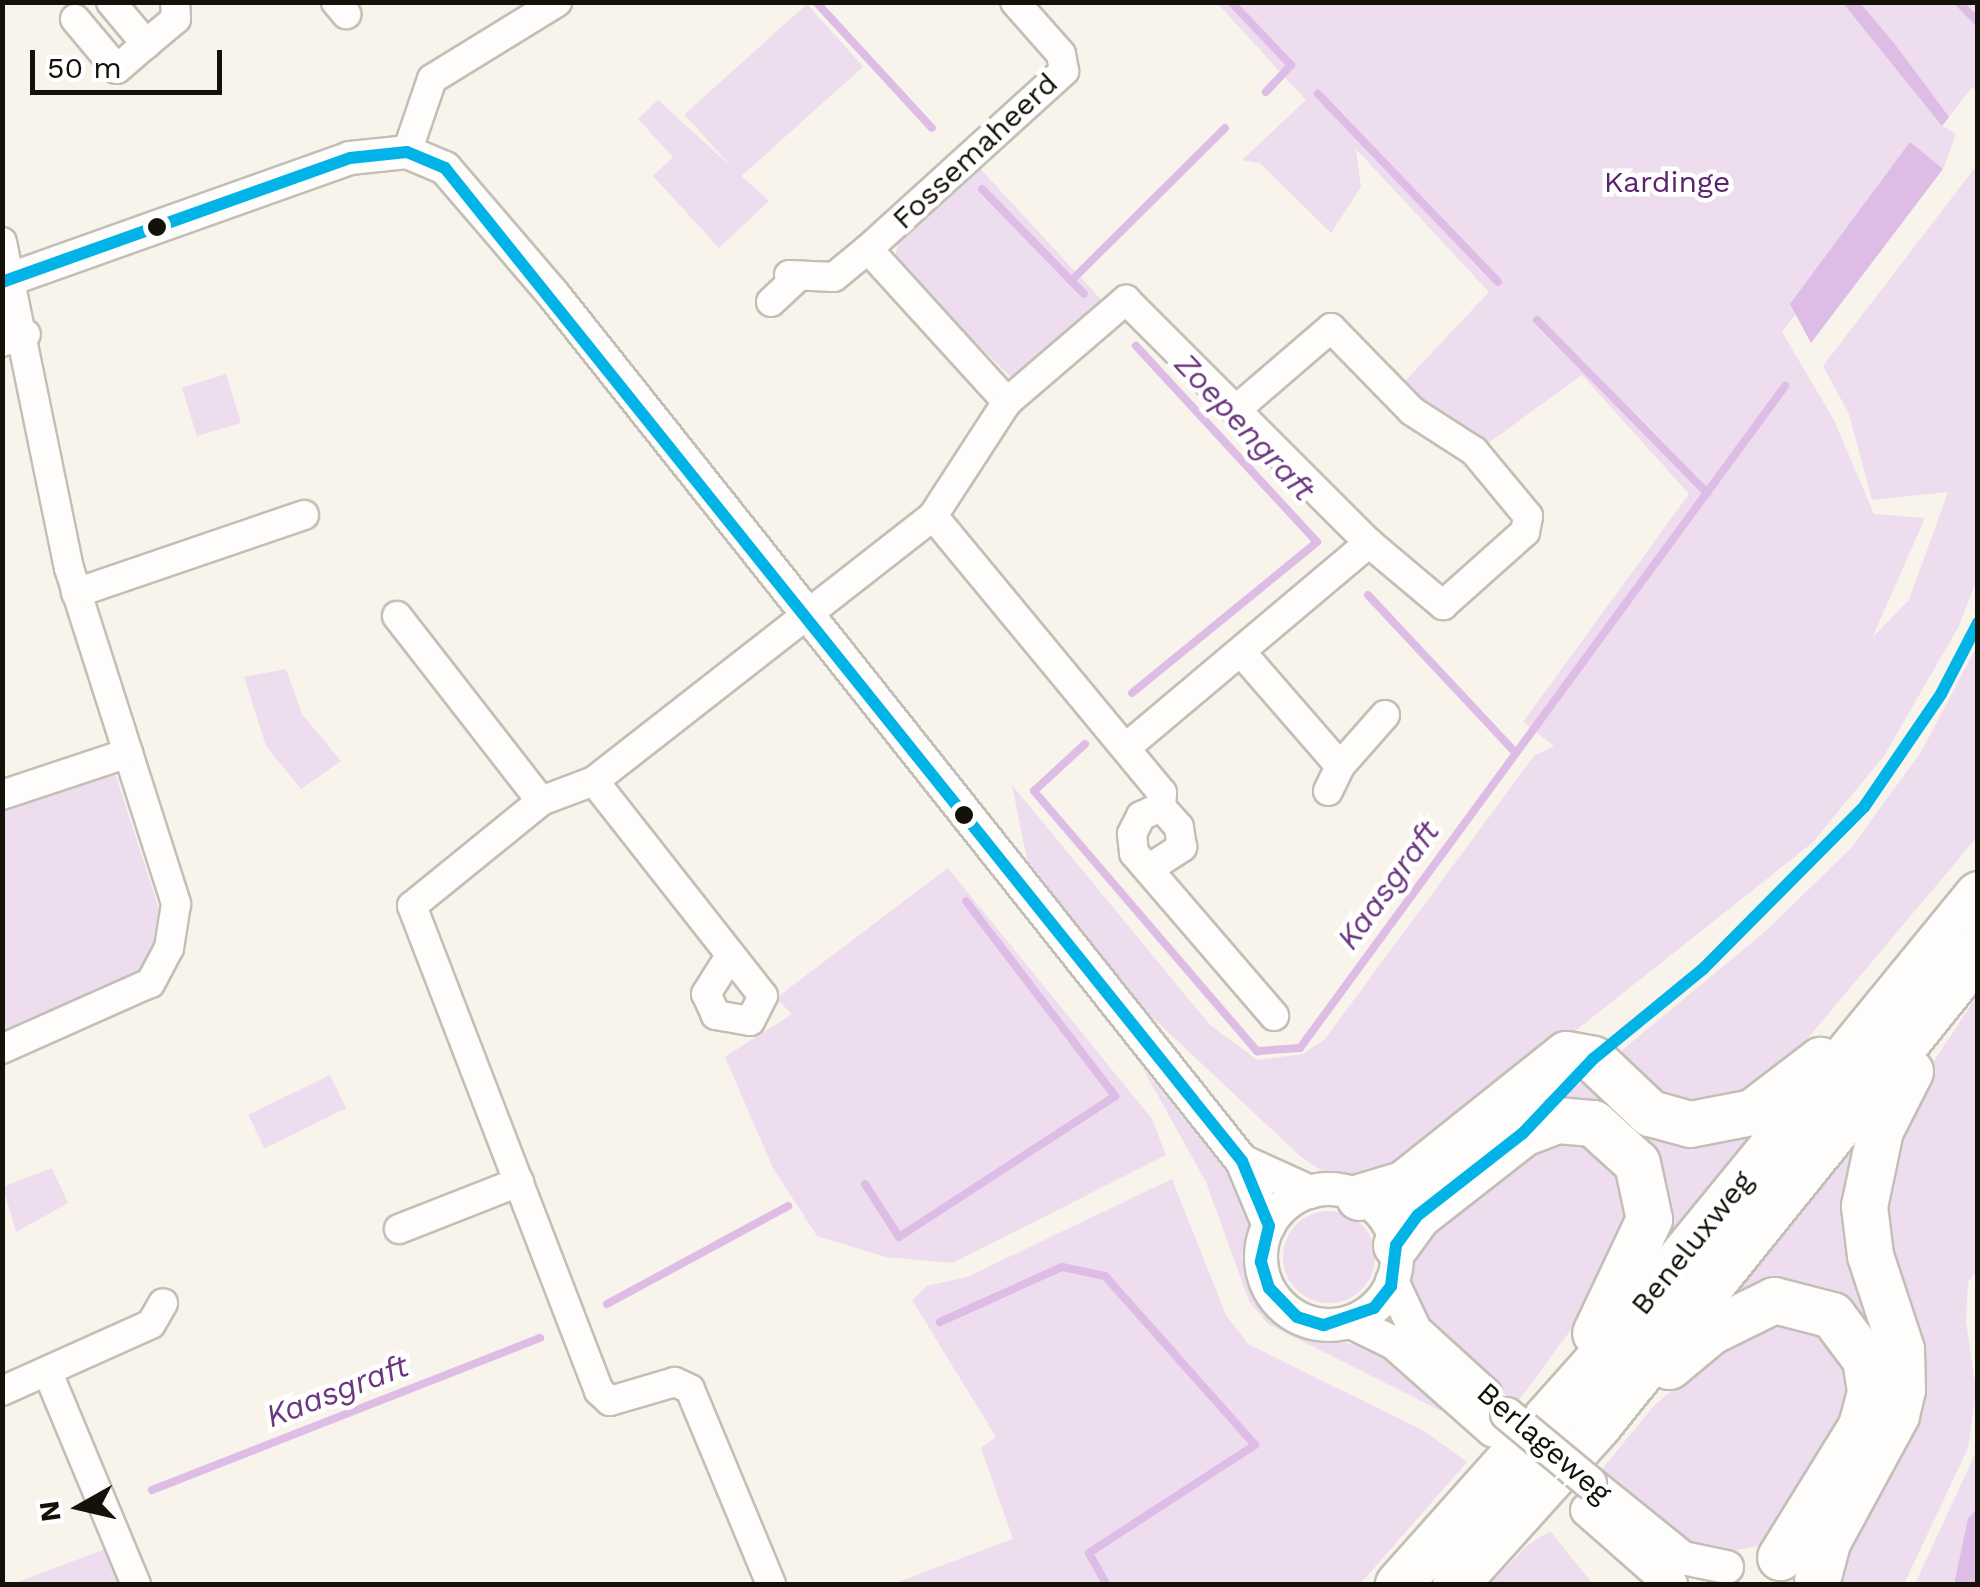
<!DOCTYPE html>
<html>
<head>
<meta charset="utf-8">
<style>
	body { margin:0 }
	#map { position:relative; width:1980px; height:1587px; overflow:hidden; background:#f8f4eb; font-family:"Work Sans",sans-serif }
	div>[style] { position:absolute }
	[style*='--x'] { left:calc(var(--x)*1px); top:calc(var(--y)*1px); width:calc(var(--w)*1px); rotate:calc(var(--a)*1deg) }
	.green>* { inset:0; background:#eedcef; transform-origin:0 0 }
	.round { border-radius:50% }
	.water>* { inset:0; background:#ddbde5 }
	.stream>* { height:8px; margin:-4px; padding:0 4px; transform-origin:4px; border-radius:4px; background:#ddbde5 }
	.roads { filter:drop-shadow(2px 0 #c2bfb6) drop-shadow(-2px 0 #c2bfb6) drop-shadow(0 2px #c2bfb6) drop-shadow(0 -2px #c2bfb6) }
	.minor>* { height:28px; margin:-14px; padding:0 14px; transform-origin:14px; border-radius:14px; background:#fefdfc }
	.tertiary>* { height:32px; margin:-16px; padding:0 16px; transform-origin:16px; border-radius:16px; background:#fefdfc }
	.tertiary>.ring { margin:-16px; padding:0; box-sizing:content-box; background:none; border:32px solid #fefdfc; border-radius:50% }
	.trunk>* { height:45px; margin:-22.5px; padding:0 22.5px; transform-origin:22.5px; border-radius:22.5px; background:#fefdfc }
	.bridges { filter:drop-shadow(2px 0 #c2bfb6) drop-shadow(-2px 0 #c2bfb6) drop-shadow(0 2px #c2bfb6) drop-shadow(0 -2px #c2bfb6) }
	.tertiary-bridge>* { height:32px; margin:-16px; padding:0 16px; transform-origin:16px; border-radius:16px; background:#fefdfc }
	.bus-1>* { height:12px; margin:-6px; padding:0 6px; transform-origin:6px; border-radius:6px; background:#01b3e6 }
	.dots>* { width:28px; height:28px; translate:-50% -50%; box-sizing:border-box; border:5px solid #fff; border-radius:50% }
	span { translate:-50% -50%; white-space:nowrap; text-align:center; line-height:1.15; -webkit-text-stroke:9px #fff; paint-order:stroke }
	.street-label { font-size:30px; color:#141109 }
	.park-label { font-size:30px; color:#5a256e }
	.water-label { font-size:32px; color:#6b367f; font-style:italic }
	.frame { position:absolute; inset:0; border:5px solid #141109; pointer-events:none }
	.north { position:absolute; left:30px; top:1457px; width:100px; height:100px; -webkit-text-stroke:8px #fff; paint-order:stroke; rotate:262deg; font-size:28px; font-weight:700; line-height:40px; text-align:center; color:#141109 }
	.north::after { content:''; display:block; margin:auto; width:35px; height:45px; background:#141109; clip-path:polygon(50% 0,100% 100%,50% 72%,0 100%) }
	.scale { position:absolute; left:30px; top:50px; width:192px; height:45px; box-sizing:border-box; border:5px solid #141109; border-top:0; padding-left:12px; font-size:30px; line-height:35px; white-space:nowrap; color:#141109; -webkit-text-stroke:8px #fff; paint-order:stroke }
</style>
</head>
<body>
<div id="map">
	<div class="green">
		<i style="clip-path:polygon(1217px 3px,1977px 3px,1977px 91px,1972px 87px,1942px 126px,1956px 134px,1943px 169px,1921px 152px,1782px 332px,1834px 420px,1874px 514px,1925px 518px,1872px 638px,1909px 600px,1948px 492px,1872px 500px,1849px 414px,1823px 366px,1977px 165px,1977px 579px,1959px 626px,1884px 756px,1812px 843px,1439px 1139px,1362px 1181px,1333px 1179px,1299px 1155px,1134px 1000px,1027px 859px,1012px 785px,1210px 1025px,1257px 1060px,1303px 1054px,1325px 1039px,1534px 756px,1554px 746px,1523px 722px,1689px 494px,1582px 375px,1480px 449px,1396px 391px,1489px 292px,1356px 149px,1361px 187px,1331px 233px,1260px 163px,1242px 160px,1306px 100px)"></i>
		<i style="left:807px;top:4px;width:84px;height:165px;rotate:48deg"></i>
		<i style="clip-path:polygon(658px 100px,769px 201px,719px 248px,653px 176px,673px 157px,638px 119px)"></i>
		<i style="clip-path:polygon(975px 163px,1105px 304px,1028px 374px,1013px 379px,895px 263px,898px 238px)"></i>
		<i style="left:226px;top:374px;width:51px;height:46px;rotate:73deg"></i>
		<i style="clip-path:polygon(1977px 646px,1977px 837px,1786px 1064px,1750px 1096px,1669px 1108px,1609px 1061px,1767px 930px,1851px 848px,1921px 752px)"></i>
		<i style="clip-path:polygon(286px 669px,302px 714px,341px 761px,301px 789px,266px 746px,244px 677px)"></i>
		<i style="clip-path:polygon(107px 773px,116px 776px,159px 909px,152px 952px,142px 972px,2px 1038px,2px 809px)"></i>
		<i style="clip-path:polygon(948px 868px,1152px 1119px,1166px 1155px,953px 1263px,886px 1257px,817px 1236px,773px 1168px,725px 1057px,792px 1014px,776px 998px)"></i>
		<i style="clip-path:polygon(1977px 996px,1978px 1269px,1968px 1282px,1966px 1321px,1976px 1391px,1968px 1448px,1904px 1584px,1833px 1584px,1900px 1430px,1878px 1189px,1898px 1115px)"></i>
		<i style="clip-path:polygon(1142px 1067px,1237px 1185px,1253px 1223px,1249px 1261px,1258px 1299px,1304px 1336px,1381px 1349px,1447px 1402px,1441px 1411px,1268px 1324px,1249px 1301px,1206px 1182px)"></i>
		<i style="left:330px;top:1075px;width:37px;height:91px;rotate:64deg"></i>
		<i style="clip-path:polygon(1587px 1078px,1640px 1121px,1778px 1110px,1619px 1304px,1659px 1194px,1543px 1112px)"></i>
		<i style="clip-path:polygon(1873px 1112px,1890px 1352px,1827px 1303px,1697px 1331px)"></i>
		<i style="clip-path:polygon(1549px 1133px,1606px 1145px,1635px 1206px,1601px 1289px,1516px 1404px,1426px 1328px,1406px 1269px,1415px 1238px)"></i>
		<i style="clip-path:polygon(52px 1168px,68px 1203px,16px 1232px,3px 1187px)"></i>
		<i style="clip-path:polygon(1172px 1179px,1226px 1315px,1248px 1344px,1424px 1431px,1467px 1462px,1360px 1584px,893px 1584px,1013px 1539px,981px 1448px,996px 1437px,912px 1300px,927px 1286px,967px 1277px)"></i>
		<i class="round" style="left:1283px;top:1211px;width:92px;height:92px"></i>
		<i style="clip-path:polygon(1807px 1320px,1847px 1350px,1851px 1420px,1767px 1544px,1717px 1554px,1689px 1550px,1598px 1474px,1653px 1407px,1746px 1325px)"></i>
		<i style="clip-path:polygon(1977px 1450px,1977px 1509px,1968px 1518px,1954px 1584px,1915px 1584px)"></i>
		<i style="clip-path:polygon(1550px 1531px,1593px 1584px,1489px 1584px,1528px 1545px)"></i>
		<i style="clip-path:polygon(106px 1549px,119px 1584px,12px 1584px)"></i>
	</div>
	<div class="water">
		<i style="clip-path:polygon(1843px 3px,1860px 3px,1894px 43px,1949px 117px,1942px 126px)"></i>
		<i style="clip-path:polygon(1910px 142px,1943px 169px,1811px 343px,1790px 304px)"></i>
		<i style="clip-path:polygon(1977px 1509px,1977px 1584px,1954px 1584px,1968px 1518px)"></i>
	</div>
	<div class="stream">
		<i style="--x:816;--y:2;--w:171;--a:47.4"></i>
		<i style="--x:1231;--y:2;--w:87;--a:46.4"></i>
		<i style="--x:1291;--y:65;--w:37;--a:133"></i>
		<i style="--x:1958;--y:2;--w:28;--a:45"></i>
		<i style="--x:1318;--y:94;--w:260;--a:46.2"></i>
		<i style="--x:982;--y:189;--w:146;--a:45.8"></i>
		<i style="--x:1071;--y:281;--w:217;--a:-44.8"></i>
		<i style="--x:1537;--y:320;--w:243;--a:45.5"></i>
		<i style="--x:1368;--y:595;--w:216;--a:46.9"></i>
		<i style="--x:1132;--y:693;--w:239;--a:-39.2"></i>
		<i style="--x:1317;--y:542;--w:267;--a:-132.7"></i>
		<i style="--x:1085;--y:744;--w:69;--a:137.3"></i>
		<i style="--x:1034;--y:791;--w:343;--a:49.4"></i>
		<i style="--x:1257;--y:1051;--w:43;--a:-4"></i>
		<i style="--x:1300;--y:1048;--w:821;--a:-53.77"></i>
		<i style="--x:865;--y:1184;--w:63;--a:57.3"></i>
		<i style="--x:899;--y:1237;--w:258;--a:-33.1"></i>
		<i style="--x:1115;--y:1096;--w:245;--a:-127.4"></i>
		<i style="--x:607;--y:1304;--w:206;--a:-28.4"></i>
		<i style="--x:940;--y:1322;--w:134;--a:-24.3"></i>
		<i style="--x:1062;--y:1267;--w:44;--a:11.8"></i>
		<i style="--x:1105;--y:1276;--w:226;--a:48.4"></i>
		<i style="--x:1255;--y:1445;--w:198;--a:147"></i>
		<i style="--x:1089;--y:1553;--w:35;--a:61"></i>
		<i style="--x:152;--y:1490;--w:417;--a:-21.4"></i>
	</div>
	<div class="roads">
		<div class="minor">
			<i style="--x:111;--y:2;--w:55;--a:50.2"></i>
			<i style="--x:146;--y:44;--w:39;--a:-40"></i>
			<i style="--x:176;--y:19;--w:17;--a:-93"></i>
			<i style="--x:336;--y:2;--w:16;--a:50"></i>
			<i style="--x:75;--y:19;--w:65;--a:50"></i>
			<i style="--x:117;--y:69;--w:38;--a:-41"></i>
			<i style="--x:407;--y:152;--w:77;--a:-71.1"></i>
			<i style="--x:432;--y:79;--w:147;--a:-31.6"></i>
			<i style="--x:2;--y:242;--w:333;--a:78.4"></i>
			<i style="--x:69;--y:568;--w:353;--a:72.3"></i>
			<i style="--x:176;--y:904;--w:45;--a:99"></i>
			<i style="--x:169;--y:948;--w:40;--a:118"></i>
			<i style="--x:150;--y:983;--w:162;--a:156"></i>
			<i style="--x:868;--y:249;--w:265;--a:-42.2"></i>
			<i style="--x:1064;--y:71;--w:17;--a:-100"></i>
			<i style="--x:1061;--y:54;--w:69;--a:-131.5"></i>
			<i style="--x:789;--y:275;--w:45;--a:2.5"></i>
			<i style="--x:834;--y:277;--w:44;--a:-39.5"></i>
			<i style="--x:868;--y:249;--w:207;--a:47.7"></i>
			<i style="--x:771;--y:302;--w:34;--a:-43"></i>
			<i style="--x:2;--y:342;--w:25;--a:-18"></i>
			<i style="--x:933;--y:516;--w:359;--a:50.4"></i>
			<i style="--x:1162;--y:793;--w:14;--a:94"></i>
			<i style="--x:1161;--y:807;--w:22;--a:156"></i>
			<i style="--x:1141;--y:816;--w:20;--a:117"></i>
			<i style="--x:1132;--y:834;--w:19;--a:84"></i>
			<i style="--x:1134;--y:853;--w:215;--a:49.3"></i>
			<i style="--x:76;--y:593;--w:241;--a:-18.9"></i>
			<i style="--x:397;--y:616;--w:234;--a:52.1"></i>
			<i style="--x:1241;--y:652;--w:151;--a:49"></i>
			<i style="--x:1340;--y:766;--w:68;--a:-48.6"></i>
			<i style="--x:1129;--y:745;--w:314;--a:-40.1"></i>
			<i style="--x:594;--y:781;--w:273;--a:51.8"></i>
			<i style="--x:763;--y:996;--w:28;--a:117"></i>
			<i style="--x:750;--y:1021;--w:35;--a:-170"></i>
			<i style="--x:716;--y:1015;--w:23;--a:-115"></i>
			<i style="--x:706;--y:994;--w:45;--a:-57.7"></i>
			<i style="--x:1328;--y:791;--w:28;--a:-64"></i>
			<i style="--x:2;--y:795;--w:133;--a:-18.4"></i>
			<i style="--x:1153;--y:866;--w:35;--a:-33"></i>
			<i style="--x:1182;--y:847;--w:20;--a:-99"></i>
			<i style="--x:1179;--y:827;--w:27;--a:-132"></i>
			<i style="--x:399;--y:1229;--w:129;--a:-21.4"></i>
			<i style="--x:48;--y:1373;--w:229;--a:67.4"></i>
			<i style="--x:2;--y:1391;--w:163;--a:-24.2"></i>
			<i style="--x:151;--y:1324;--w:24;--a:-60"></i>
			<i style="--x:771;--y:1584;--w:211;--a:-112.6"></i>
			<i style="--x:690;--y:1389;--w:17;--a:-155"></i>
			<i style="--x:675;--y:1382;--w:68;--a:163.7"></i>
			<i style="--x:610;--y:1401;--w:15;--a:-138"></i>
			<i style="--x:599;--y:1391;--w:520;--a:-111.08"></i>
			<i style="--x:412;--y:906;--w:166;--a:-39.1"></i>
			<i style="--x:541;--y:801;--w:57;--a:-20.7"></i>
			<i style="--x:594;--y:781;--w:430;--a:-38"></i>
			<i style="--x:933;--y:516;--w:136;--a:-57"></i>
			<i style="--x:1007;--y:402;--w:157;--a:-40.6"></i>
			<i style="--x:1126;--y:300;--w:344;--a:45"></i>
			<i style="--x:1369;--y:543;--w:97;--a:40"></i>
			<i style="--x:1443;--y:605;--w:110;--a:-41.7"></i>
			<i style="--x:1525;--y:532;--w:16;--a:-79"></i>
			<i style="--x:1528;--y:516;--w:85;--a:-129.7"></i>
			<i style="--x:1474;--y:451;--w:74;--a:-147.2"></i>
			<i style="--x:1412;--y:411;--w:116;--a:-134.3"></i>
			<i style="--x:1331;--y:328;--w:121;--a:139.3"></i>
		</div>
		<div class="tertiary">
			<i style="--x:2;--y:282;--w:369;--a:-19.6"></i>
			<i style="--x:350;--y:158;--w:57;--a:-6"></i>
			<i style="--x:407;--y:152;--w:41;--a:22.8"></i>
			<i style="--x:445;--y:168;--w:166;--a:49.4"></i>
			<i style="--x:553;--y:294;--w:1107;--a:51.53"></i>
			<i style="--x:1242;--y:1161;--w:70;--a:67.4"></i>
			<i style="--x:1242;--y:1161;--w:75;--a:24.5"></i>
			<i class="ring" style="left:1261px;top:1189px;width:104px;height:104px"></i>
			<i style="--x:1392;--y:1281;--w:54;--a:64.9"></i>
			<i style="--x:1415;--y:1330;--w:95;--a:42.4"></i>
			<i style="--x:1351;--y:1322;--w:48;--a:26"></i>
			<i style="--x:1394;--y:1343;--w:132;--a:41.6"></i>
			<i style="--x:1590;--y:1483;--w:119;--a:38.9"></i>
			<i style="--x:1683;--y:1558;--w:45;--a:11.6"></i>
			<i style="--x:1587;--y:1510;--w:112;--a:41.4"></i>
		</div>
		<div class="trunk">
			<i style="--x:1359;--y:1197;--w:46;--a:-16.5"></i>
			<i style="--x:1403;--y:1184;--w:208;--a:-38.6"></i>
			<i style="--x:1566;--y:1054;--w:27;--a:10"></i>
			<i style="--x:1593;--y:1059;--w:79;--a:43.5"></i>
			<i style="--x:1650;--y:1113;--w:41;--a:15.4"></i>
			<i style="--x:1690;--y:1124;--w:63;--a:-11"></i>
			<i style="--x:1752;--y:1112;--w:86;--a:-37.4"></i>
			<i style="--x:1396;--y:1245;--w:37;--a:-54"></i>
			<i style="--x:1418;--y:1215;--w:133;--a:-38"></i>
			<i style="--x:1523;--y:1133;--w:36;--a:-21"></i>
			<i style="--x:1557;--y:1120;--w:36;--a:5"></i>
			<i style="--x:1593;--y:1123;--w:59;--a:42.3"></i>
			<i style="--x:1637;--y:1163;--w:57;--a:77.9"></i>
			<i style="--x:1649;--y:1219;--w:126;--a:115.3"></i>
			<i style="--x:1669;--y:1366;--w:55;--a:-39.8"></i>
			<i style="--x:1711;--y:1331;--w:70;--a:-26.2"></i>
			<i style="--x:1774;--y:1300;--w:60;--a:14.5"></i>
			<i style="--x:1832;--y:1315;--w:55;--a:53.1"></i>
			<i style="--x:1865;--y:1359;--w:33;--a:81"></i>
			<i style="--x:1870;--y:1392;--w:35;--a:105"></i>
			<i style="--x:1861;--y:1426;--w:154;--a:121.7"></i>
			<i style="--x:1817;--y:1580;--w:39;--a:-75"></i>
			<i style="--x:1827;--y:1542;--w:145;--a:-61.5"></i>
			<i style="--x:1896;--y:1415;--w:26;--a:-77"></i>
			<i style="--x:1902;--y:1390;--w:41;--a:-91.4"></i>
			<i style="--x:1901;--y:1349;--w:99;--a:-108.3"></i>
			<i style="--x:1870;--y:1255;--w:49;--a:-97"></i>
			<i style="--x:1864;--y:1206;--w:78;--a:-78.1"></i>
			<i style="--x:1880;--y:1130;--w:66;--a:-63"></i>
			<i style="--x:1398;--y:1584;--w:293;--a:-48.3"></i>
			<i style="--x:1593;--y:1365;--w:608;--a:-50.74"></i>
			<i style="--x:1455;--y:1584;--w:214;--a:-48"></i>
			<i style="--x:1598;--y:1425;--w:606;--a:-51.16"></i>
		</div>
	</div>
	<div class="bridges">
		<div class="tertiary-bridge">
			<i style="--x:1507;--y:1414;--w:108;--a:39.7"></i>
		</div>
	</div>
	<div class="bus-1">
		<i style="--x:2;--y:282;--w:369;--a:-19.6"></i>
		<i style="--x:350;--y:158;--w:57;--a:-6"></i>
		<i style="--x:407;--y:152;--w:41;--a:22.8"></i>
		<i style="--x:445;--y:168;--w:1273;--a:51.25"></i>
		<i style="--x:1242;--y:1161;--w:70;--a:67.4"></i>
		<i style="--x:1269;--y:1226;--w:37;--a:103"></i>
		<i style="--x:1261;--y:1262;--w:27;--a:73"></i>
		<i style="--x:1269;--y:1288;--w:40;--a:46"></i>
		<i style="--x:1297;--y:1317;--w:28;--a:17"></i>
		<i style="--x:1324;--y:1325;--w:53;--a:-18.8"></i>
		<i style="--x:1374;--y:1308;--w:28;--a:-52"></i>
		<i style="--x:1391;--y:1286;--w:41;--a:-83"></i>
		<i style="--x:1396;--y:1245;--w:37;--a:-54"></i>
		<i style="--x:1418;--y:1215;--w:133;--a:-38"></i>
		<i style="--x:1523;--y:1133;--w:102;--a:-46.6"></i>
		<i style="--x:1593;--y:1059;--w:142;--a:-39.3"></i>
		<i style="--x:1703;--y:969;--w:228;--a:-45.2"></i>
		<i style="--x:1864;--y:807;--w:137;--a:-55.7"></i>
		<i style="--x:1941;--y:694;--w:80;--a:-62.5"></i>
	</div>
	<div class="dots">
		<i style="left:157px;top:227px;background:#141109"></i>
		<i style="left:964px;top:815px;background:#141109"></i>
	</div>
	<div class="street-label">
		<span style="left:975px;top:151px;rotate:-43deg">Fossemaheerd</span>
		<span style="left:1692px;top:1243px;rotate:-51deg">Beneluxweg</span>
		<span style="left:1544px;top:1443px;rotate:41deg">Berlageweg</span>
	</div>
	<div class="park-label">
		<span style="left:1667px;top:182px">Kardinge</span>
	</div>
	<div class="water-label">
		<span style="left:1245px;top:427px;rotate:47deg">Zoepengraft</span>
		<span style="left:1388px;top:885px;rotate:-54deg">Kaasgraft</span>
		<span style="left:337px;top:1391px;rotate:-21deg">Kaasgraft</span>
	</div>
	<div class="frame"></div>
	<div class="north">N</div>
	<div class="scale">50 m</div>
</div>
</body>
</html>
